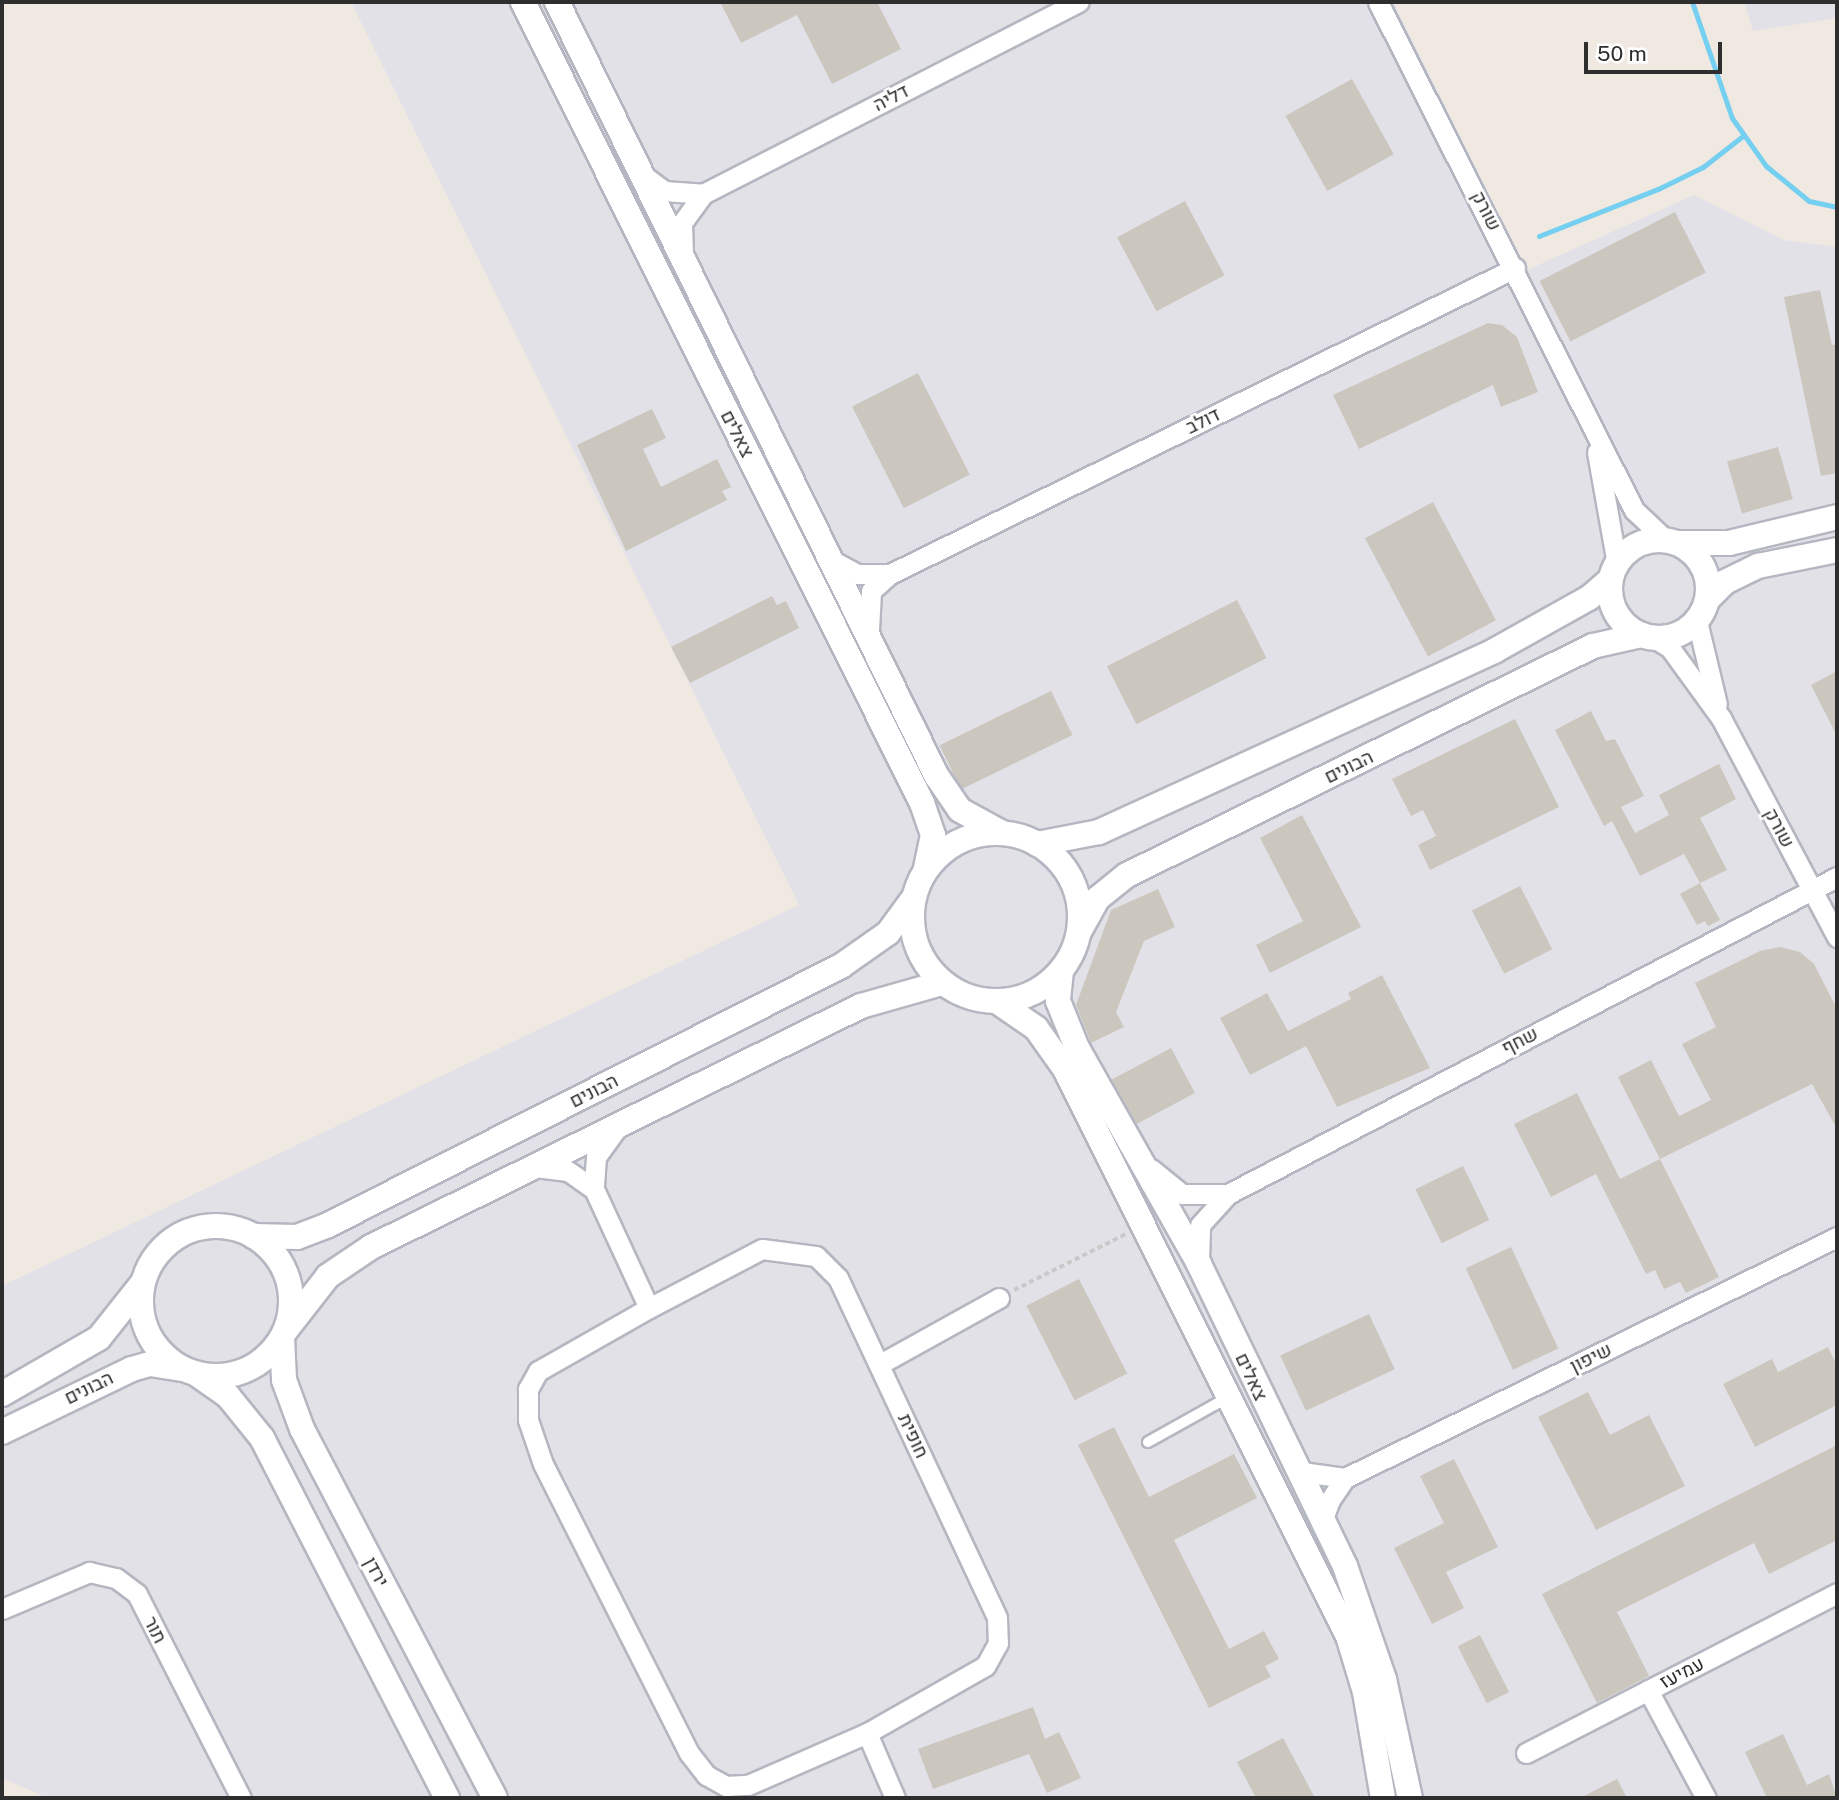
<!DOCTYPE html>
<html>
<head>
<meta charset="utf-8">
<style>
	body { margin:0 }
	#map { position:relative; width:1839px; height:1800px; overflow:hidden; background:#efe9e1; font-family:"Public Sans",Heebo,sans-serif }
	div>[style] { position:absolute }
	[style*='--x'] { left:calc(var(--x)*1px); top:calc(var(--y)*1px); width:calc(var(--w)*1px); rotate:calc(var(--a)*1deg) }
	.industrial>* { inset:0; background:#e3e1e8 }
	.stream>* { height:5px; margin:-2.5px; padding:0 2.5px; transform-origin:2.5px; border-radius:2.5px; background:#75cff0 }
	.building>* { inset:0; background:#cbc7bf; transform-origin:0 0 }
	.path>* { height:3.5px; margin-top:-1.75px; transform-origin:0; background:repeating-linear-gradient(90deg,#c9c9c9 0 5px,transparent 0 8.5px) }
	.roads { filter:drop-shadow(2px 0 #b4b7c1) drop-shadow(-2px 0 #b4b7c1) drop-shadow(0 2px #b4b7c1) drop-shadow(0 -2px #b4b7c1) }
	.service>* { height:10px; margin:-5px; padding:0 5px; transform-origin:5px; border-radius:5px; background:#fff }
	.minor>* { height:19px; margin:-9.5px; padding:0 9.5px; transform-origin:9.5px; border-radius:9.5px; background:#fff }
	.tertiary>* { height:24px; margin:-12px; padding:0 12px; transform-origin:12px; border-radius:12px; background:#fff }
	.tertiary>.ring { margin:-12px; padding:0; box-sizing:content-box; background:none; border:24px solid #fff; border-radius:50% }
	span { translate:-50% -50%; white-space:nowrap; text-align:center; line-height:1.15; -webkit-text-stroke:5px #fff; paint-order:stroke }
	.street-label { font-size:19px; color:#2e2e2e }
	.frame { position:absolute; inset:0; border:4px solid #2e2e2e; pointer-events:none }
	.scale { position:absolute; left:1584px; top:42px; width:138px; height:32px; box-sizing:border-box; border:4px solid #2e2e2e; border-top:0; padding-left:9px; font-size:21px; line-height:24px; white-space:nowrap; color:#2e2e2e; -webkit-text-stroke:5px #fff; paint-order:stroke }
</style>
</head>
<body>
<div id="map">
	<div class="industrial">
		<i style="clip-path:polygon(351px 2px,1393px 2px,1527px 270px,1694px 195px,1784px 240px,1837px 247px,1837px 1798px,48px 1798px,2px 1778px,2px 1281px,4px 1285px,799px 905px)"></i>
		<i style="clip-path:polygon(1744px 2px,1837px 2px,1837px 18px,1753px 31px)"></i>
	</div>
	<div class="stream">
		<i style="--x:1692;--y:2;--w:123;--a:71"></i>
		<i style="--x:1732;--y:118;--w:59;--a:54.7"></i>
		<i style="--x:1766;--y:166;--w:55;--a:39.1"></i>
		<i style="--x:1809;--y:201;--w:29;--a:12"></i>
		<i style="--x:1539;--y:236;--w:128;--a:-21.6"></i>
		<i style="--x:1658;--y:189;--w:50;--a:-26.1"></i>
		<i style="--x:1703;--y:167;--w:52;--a:-38"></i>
	</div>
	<div class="building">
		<i style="clip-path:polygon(720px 2px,877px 2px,901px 49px,832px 84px,797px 15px,741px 43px)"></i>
		<i style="left:1352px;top:79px;width:86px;height:76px;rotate:61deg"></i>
		<i style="left:1185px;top:201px;width:84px;height:77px;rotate:62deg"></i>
		<i style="left:1675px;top:212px;width:68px;height:152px;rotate:63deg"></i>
		<i style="clip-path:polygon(1820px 290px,1832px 345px,1837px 344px,1837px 473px,1821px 476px,1784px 297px)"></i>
		<i style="clip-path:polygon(1488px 323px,1502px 325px,1517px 337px,1538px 392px,1501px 407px,1493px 385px,1359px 449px,1333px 395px)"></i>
		<i style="left:918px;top:373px;width:114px;height:74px;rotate:63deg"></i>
		<i style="clip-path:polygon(652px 409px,666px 438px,643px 449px,661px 487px,717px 459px,731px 487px,722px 491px,727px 500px,626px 551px,577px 445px)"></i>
		<i style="left:1778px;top:447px;width:54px;height:53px;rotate:74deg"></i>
		<i style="left:1433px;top:502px;width:134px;height:77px;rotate:62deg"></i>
		<i style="clip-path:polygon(772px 596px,777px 605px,786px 601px,799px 628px,690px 683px,671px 647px)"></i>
		<i style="left:1237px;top:600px;width:65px;height:146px;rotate:63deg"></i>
		<i style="clip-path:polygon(1837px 671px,1837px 736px,1811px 685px)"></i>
		<i style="left:1051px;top:691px;width:49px;height:124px;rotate:64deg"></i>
		<i style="clip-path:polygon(1591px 711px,1606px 741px,1615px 739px,1644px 796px,1621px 807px,1635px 833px,1669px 815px,1659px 795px,1719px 764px,1736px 799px,1700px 818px,1727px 870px,1700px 883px,1684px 854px,1640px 876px,1612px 821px,1604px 826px,1555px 730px)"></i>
		<i style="clip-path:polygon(1515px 719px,1559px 807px,1430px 870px,1418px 845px,1436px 836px,1423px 810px,1411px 816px,1392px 779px)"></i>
		<i style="clip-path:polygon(1302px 815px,1361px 927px,1270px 973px,1256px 945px,1303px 921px,1260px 838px)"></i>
		<i style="clip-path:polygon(1700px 883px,1720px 920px,1708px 926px,1705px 921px,1697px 925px,1680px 894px)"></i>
		<i style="left:1520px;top:886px;width:71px;height:54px;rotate:63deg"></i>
		<i style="clip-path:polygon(1158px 889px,1175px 927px,1144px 941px,1116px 1012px,1124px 1027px,1091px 1043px,1076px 1005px,1111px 910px)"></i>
		<i style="clip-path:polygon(1780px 947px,1800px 952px,1814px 964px,1837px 1009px,1837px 1129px,1812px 1084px,1660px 1159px,1618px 1077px,1651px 1060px,1679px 1116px,1711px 1100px,1682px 1044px,1716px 1027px,1695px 983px,1760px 951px)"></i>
		<i style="clip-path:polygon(1382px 975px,1430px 1068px,1337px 1107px,1306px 1046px,1250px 1075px,1220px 1018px,1267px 993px,1288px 1031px,1351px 999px,1348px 993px)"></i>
		<i style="left:1171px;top:1048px;width:51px;height:67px;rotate:62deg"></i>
		<i style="clip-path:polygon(1577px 1093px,1620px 1179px,1660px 1159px,1719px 1277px,1686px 1293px,1680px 1282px,1664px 1289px,1655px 1270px,1646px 1274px,1596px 1174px,1551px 1197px,1514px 1124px)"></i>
		<i style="left:1463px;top:1166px;width:60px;height:53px;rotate:64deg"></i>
		<i style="left:1511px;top:1247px;width:112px;height:50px;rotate:65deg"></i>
		<i style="left:1079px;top:1279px;width:106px;height:59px;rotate:63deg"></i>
		<i style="left:1369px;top:1314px;width:61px;height:98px;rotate:65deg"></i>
		<i style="clip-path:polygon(1828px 1347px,1837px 1366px,1837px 1405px,1755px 1447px,1723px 1384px,1772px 1359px,1778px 1372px)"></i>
		<i style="clip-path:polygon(1588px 1392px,1610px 1435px,1649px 1415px,1685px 1486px,1596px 1530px,1538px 1417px)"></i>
		<i style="clip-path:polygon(1114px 1427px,1149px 1497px,1234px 1454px,1257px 1498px,1174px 1540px,1229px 1649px,1264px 1631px,1279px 1659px,1265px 1666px,1271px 1677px,1209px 1708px,1078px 1445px)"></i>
		<i style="clip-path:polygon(1837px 1445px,1837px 1540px,1769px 1574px,1754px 1543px,1617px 1612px,1649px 1676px,1597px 1703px,1542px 1594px)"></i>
		<i style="clip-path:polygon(1454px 1459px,1498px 1547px,1446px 1572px,1464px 1608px,1432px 1624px,1394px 1548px,1444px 1523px,1420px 1476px)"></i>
		<i style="left:1480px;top:1635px;width:64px;height:25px;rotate:63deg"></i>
		<i style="clip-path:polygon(1033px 1707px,1045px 1739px,1059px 1732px,1081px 1778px,1047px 1793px,1029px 1754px,933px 1789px,918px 1749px)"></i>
		<i style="clip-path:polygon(1783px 1734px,1807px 1785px,1829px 1774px,1837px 1798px,1767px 1798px,1745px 1752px)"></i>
		<i style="clip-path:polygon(1283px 1738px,1315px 1798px,1256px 1798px,1237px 1762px)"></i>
		<i style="clip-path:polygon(1617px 1779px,1627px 1798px,1580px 1798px)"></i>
	</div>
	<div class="path">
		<i style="--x:1014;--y:1290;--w:125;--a:-26.6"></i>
	</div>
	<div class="roads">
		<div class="service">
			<i style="--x:1148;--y:1442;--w:90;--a:-29.1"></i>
		</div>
		<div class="minor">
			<i style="--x:1378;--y:2;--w:569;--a:63.25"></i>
			<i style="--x:1634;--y:510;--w:45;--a:43.2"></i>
			<i style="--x:643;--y:175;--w:26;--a:37"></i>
			<i style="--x:664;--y:191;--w:39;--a:4"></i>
			<i style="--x:683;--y:253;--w:30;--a:-92"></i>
			<i style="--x:682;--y:223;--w:36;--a:-54"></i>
			<i style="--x:703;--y:194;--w:422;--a:-27.1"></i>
			<i style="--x:1597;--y:452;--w:114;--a:79.9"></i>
			<i style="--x:831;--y:560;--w:30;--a:28"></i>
			<i style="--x:857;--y:574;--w:33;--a:0"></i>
			<i style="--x:1697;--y:621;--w:85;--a:76.5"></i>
			<i style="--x:869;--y:630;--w:39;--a:-87"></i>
			<i style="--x:871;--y:591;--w:25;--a:-42"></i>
			<i style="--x:890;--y:574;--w:696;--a:-26.09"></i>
			<i style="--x:1654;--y:638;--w:19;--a:32"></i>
			<i style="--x:1670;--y:648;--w:87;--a:53.9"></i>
			<i style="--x:1721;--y:718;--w:248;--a:62.1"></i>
			<i style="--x:617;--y:1128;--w:36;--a:126"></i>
			<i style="--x:596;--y:1157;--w:32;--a:94"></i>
			<i style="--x:594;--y:1189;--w:131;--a:65.2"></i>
			<i style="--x:649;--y:1308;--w:127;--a:-27.6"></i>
			<i style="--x:762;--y:1249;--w:54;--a:7.4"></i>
			<i style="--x:816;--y:1256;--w:31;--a:45"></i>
			<i style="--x:838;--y:1278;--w:375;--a:64.9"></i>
			<i style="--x:997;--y:1618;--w:25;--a:88"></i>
			<i style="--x:998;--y:1643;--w:26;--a:119"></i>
			<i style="--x:985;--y:1666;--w:136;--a:150.4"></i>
			<i style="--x:535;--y:1167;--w:33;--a:7"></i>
			<i style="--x:568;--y:1171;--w:32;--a:35"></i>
			<i style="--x:1151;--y:1169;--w:40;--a:39"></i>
			<i style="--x:1182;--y:1194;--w:45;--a:0"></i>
			<i style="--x:1199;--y:1260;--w:35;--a:-88"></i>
			<i style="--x:1200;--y:1225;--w:42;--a:-47.9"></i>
			<i style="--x:1228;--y:1194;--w:687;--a:-27.5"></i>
			<i style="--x:649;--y:1308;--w:128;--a:150.4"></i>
			<i style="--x:538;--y:1371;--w:21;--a:119"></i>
			<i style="--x:528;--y:1389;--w:31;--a:90"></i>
			<i style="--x:528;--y:1420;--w:46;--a:71.2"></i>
			<i style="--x:543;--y:1464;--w:324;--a:63.2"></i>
			<i style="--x:689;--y:1753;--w:28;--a:52"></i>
			<i style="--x:706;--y:1775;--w:23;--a:29"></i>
			<i style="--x:726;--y:1786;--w:22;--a:-3"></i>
			<i style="--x:748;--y:1785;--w:130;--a:-23.6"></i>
			<i style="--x:867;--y:1733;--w:71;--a:66.7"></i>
			<i style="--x:880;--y:1364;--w:136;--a:-29"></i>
			<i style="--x:1294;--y:1463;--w:12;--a:48"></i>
			<i style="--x:1302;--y:1472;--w:43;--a:7.9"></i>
			<i style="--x:1326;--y:1528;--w:8;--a:-120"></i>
			<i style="--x:1322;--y:1521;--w:22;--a:-69"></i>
			<i style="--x:1330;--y:1500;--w:27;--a:-56"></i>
			<i style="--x:1345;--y:1478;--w:548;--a:-26.1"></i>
			<i style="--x:2;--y:1609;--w:95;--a:-23"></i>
			<i style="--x:89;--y:1572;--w:28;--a:13"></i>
			<i style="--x:116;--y:1578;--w:26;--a:37"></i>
			<i style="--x:137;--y:1594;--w:229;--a:63"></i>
			<i style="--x:1648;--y:1690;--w:123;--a:61.8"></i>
			<i style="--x:1526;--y:1753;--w:350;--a:-27.2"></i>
		</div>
		<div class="tertiary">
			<i style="--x:523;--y:2;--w:895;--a:63.52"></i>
			<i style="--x:922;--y:803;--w:34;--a:71"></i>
			<i style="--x:933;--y:835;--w:35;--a:102"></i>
			<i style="--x:557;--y:2;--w:861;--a:63.88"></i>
			<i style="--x:936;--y:775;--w:42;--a:55.6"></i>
			<i style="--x:960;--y:810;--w:48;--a:28.7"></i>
			<i class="ring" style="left:1610px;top:540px;width:74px;height:74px"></i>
			<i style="--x:1677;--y:543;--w:52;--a:0"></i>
			<i style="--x:1729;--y:543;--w:111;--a:-13.5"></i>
			<i style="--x:1707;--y:600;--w:25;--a:-45"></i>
			<i style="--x:1725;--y:582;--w:37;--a:-26"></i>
			<i style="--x:1758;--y:566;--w:81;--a:-11.4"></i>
			<i class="ring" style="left:912px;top:833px;width:144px;height:144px"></i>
			<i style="--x:1037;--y:844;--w:63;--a:-11"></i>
			<i style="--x:1099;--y:832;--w:434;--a:-24.6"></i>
			<i style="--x:1494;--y:651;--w:109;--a:-29.2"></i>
			<i style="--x:1589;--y:598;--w:29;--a:-41"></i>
			<i style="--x:1079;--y:932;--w:38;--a:-61"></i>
			<i style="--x:1097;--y:899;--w:38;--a:-39"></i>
			<i style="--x:1127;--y:875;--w:519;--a:-26.17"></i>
			<i style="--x:1593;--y:646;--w:50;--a:-12.7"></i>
			<i style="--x:1061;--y:971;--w:30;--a:96"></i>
			<i style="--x:1058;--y:1001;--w:51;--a:68"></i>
			<i style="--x:1077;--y:1048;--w:248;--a:60.5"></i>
			<i style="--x:1199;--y:1264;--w:335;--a:64.2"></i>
			<i style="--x:1345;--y:1566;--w:120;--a:71"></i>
			<i style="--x:1384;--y:1679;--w:122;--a:77.7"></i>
			<i style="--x:998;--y:1002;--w:46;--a:34.4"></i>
			<i style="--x:1036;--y:1028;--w:50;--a:54.7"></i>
			<i style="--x:1065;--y:1069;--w:634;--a:63.48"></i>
			<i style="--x:1348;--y:1636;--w:59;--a:73.1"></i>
			<i style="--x:1365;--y:1692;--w:108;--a:80.4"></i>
			<i class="ring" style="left:141px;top:1226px;width:126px;height:126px"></i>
			<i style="--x:253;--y:1236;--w:44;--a:1.3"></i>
			<i style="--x:297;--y:1237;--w:33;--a:-21"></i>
			<i style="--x:328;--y:1225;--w:575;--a:-26.79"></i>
			<i style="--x:841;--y:966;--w:57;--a:-35.1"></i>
			<i style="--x:888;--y:933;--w:42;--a:-53.7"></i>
			<i style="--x:286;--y:1330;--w:68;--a:-52.1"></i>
			<i style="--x:328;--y:1276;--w:52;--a:-34"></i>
			<i style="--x:371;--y:1247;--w:546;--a:-26.19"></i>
			<i style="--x:861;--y:1006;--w:84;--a:-15.9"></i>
			<i style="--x:282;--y:1337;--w:43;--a:87.3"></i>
			<i style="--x:284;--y:1380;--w:52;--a:69.8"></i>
			<i style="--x:302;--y:1429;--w:416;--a:62.4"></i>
			<i style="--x:198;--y:1375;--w:37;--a:35"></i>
			<i style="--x:228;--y:1396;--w:54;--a:51"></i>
			<i style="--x:262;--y:1438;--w:405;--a:62.8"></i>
			<i style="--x:2;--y:1394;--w:112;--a:-30"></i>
			<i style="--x:99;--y:1338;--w:68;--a:-51.6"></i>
			<i style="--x:2;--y:1432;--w:144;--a:-25.9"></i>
			<i style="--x:132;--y:1369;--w:19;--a:-16"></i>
			<i style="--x:150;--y:1364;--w:32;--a:9"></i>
		</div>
	</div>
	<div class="street-label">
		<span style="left:891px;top:98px;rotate:-27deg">דליה</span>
		<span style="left:1486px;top:211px;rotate:63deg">שורק</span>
		<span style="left:1203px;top:421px;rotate:-26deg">דולב</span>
		<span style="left:737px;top:434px;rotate:63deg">צאלים</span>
		<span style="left:1349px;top:767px;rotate:-26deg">הבונים</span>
		<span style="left:1779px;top:828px;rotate:62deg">שורק</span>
		<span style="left:1520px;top:1041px;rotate:-27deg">שחף</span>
		<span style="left:594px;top:1091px;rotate:-27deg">הבונים</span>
		<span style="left:1591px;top:1358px;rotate:-26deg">שיפון</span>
		<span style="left:1251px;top:1377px;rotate:65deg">צאלים</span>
		<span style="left:89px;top:1388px;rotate:-26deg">הבונים</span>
		<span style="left:913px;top:1436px;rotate:65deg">חופית</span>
		<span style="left:376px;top:1572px;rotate:62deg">ירדן</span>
		<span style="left:155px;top:1630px;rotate:63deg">תור</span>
		<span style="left:1682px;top:1673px;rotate:-27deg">עמיעז</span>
	</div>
	<div class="frame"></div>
	<div class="scale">50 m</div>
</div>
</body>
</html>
